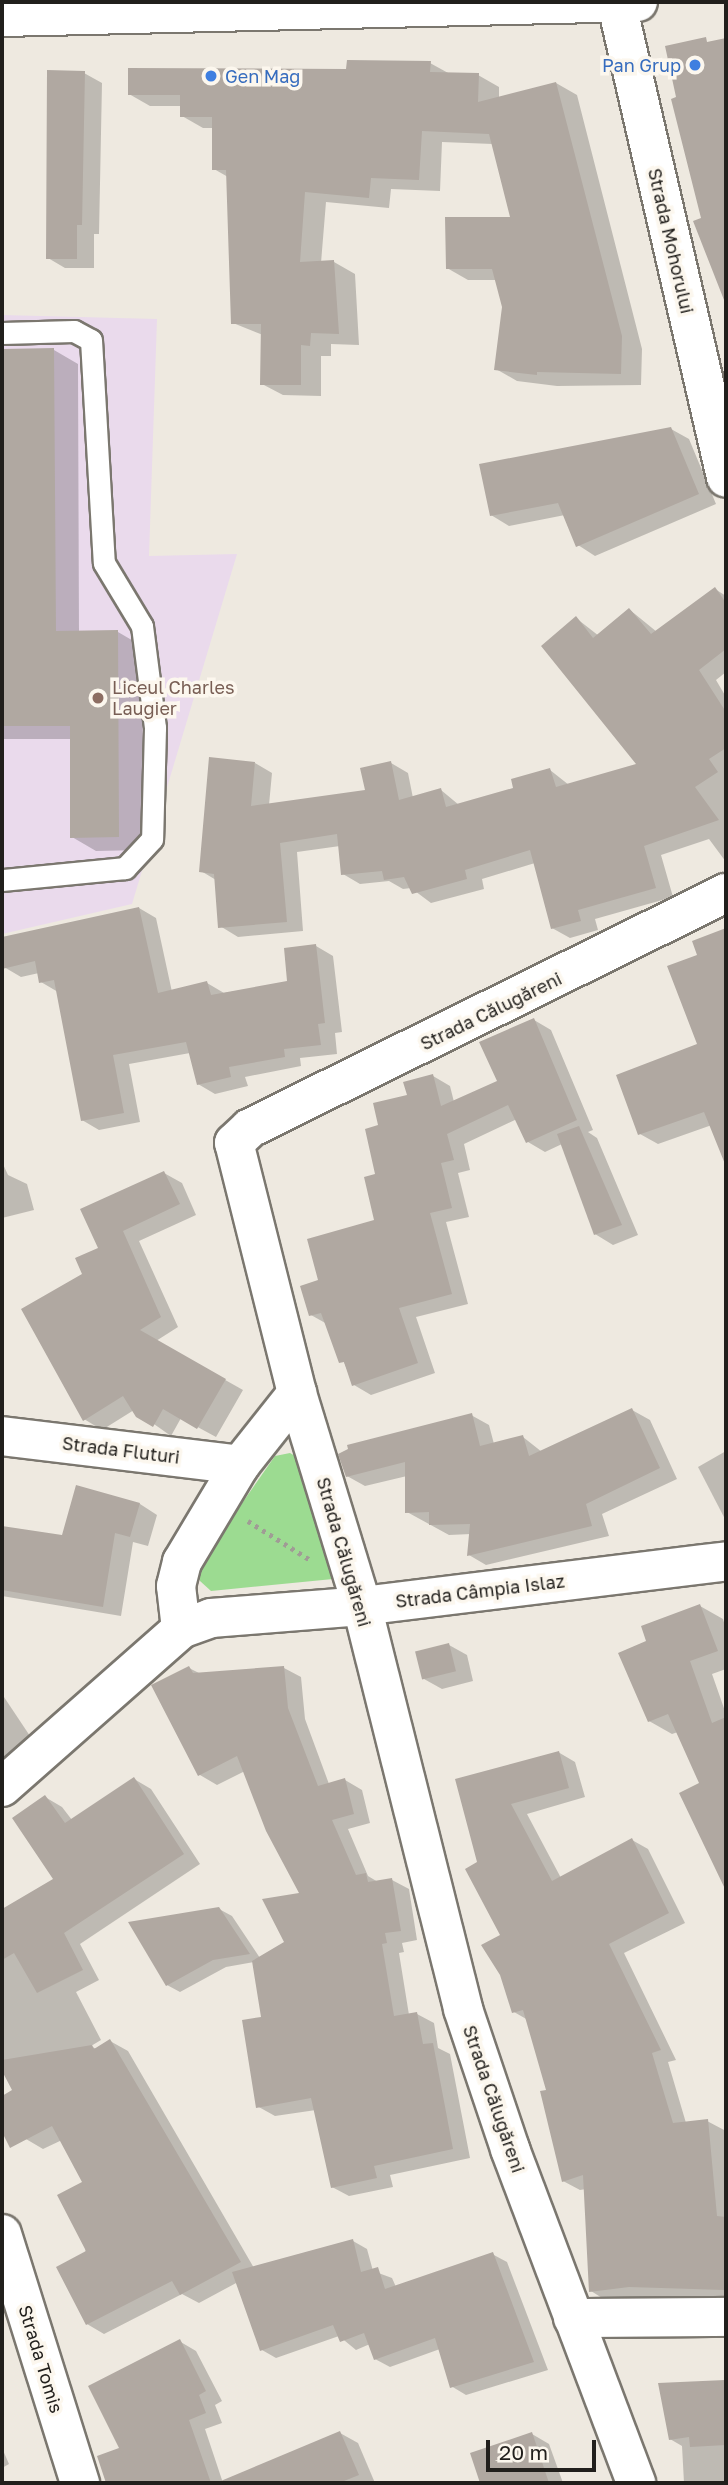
<!DOCTYPE html>
<html>
<head>
<meta charset="utf-8">
<style>
	body { margin:0 }
	#map { position:relative; width:728px; height:2485px; overflow:hidden; background:#eee9e0; font-family:"Golos Text",sans-serif }
	div>[style] { position:absolute }
	[style*='--x'] { left:calc(var(--x)*1px); top:calc(var(--y)*1px); width:calc(var(--w)*1px); rotate:calc(var(--a)*1deg) }
	.education>* { inset:0; background:#eadaec }
	.green>* { inset:0; background:#9cdb91 }
	.shadow>* { inset:0; background:#0003 }
	.building>* { inset:0; background:#b0a8a1; transform-origin:0 0 }
	.path>* { height:4.5px; margin-top:-2.25px; transform-origin:0; background:repeating-linear-gradient(90deg,#a09c95 0 3.5px,transparent 0 8.5px) }
	.roads { filter:drop-shadow(2px 0 #7b776f) drop-shadow(-2px 0 #7b776f) drop-shadow(0 2px #7b776f) drop-shadow(0 -2px #7b776f) }
	.service>* { height:21px; margin:-10.5px; padding:0 10.5px; transform-origin:10.5px; border-radius:10.5px; background:#fff }
	.minor>* { height:38px; margin:-19px; padding:0 19px; transform-origin:19px; border-radius:19px; background:#fff }
	.tertiary>* { height:38px; margin:-19px; padding:0 19px; transform-origin:19px; border-radius:19px; background:#fff }
	.secondary>* { height:38px; margin:-19px; padding:0 19px; transform-origin:19px; border-radius:19px; background:#fff }
	.dots>* { width:19px; height:19px; translate:-50% -50%; box-sizing:border-box; border:4px solid #fcf7ee; border-radius:50% }
	span { translate:-50% -50%; white-space:nowrap; text-align:center; line-height:1.15; -webkit-text-stroke:7px #fcf7ee; paint-order:stroke }
	.shop-label { font-size:18px; color:#366cbe }
	.right { translate:-100% -50%; text-align:right }
	.left { translate:0 -50%; text-align:left }
	.street-label { font-size:18px; color:#211f1c }
	.education-label { font-size:18px; color:#785e54 }
	.frame { position:absolute; inset:0; border:4px solid #211f1c; pointer-events:none }
	.scale { position:absolute; left:486px; top:2440px; width:110px; height:32px; box-sizing:border-box; border:4px solid #211f1c; border-top:0; padding-left:9px; font-size:21px; line-height:24px; white-space:nowrap; color:#211f1c; -webkit-text-stroke:5px #fcf7ee; paint-order:stroke }
</style>
</head>
<body>
<div id="map">
	<div class="education">
		<i style="clip-path:polygon(2px 315px,157px 319px,149px 556px,237px 554px,132px 904px,2px 934px)"></i>
	</div>
	<div class="green">
		<i style="clip-path:polygon(290px 1453px,302px 1460px,333px 1579px,211px 1591px,200px 1581px,196px 1569px,275px 1456px)"></i>
	</div>
	<div class="shadow">
		<i style="clip-path:polygon(726px 40px,726px 255px,722px 257px,703px 219px,668px 47px)"></i>
		<i style="clip-path:polygon(430px 63px,450px 74px,478px 75px,499px 87px,499px 98px,556px 83px,577px 95px,642px 349px,641px 385px,557px 386px,517px 381px,496px 369px,504px 307px,497px 280px,468px 280px,447px 268px,512px 219px,493px 144px,442px 142px,440px 191px,391px 189px,389px 208px,326px 202px,321px 263px,334px 262px,355px 274px,359px 345px,331px 344px,331px 356px,321px 356px,321px 396px,283px 395px,262px 384px,263px 335px,233px 323px,228px 177px,214px 169px,214px 128px,203px 128px,182px 116px,182px 106px,150px 106px,129px 94px)"></i>
		<i style="clip-path:polygon(84px 73px,102px 83px,99px 234px,94px 234px,94px 268px,65px 268px,48px 258px)"></i>
		<i style="clip-path:polygon(2px 350px,54px 350px,78px 364px,79px 632px,118px 632px,142px 646px,143px 850px,96px 851px,72px 837px,72px 739px,2px 739px)"></i>
		<i style="clip-path:polygon(671px 429px,689px 439px,716px 504px,595px 556px,578px 545px,565px 515px,509px 526px,491px 515px)"></i>
		<i style="clip-path:polygon(715px 589px,726px 596px,726px 672px,716px 680px,726px 697px,726px 862px,709px 839px,661px 855px,673px 897px,595px 919px,598px 930px,570px 938px,552px 928px,535px 863px,482px 879px,484px 889px,431px 903px,411px 888px,403px 889px,389px 881px,360px 884px,343px 874px,340px 846px,297px 852px,303px 931px,238px 937px,220px 926px,216px 880px,201px 871px,255px 763px,272px 773px,269px 805px,367px 791px,391px 763px,408px 773px,413px 798px,441px 790px,459px 805px,515px 789px,550px 770px,569px 785px,639px 765px,576px 618px,599px 636px,630px 610px,657px 632px)"></i>
		<i style="clip-path:polygon(139px 908px,156px 918px,172px 992px,207px 983px,224px 993px,289px 983px,316px 946px,333px 956px,342px 1032px,335px 1033px,337px 1054px,300px 1058px,301px 1066px,245px 1077px,248px 1086px,215px 1094px,198px 1084px,190px 1053px,129px 1064px,140px 1122px,99px 1130px,82px 1120px,58px 992px,41px 982px,39px 973px,21px 977px,4px 967px,2px 939px)"></i>
		<i style="clip-path:polygon(726px 930px,726px 1077px,719px 1074px,726px 1091px,726px 1120px,658px 1144px,640px 1134px,701px 1050px,699px 956px,694px 942px)"></i>
		<i style="clip-path:polygon(534px 1020px,551px 1030px,593px 1130px,588px 1132px,597px 1138px,638px 1235px,613px 1245px,595px 1234px,562px 1144px,545px 1152px,528px 1142px,517px 1119px,464px 1144px,470px 1170px,458px 1173px,469px 1217px,446px 1222px,468px 1304px,416px 1317px,435px 1373px,371px 1395px,354px 1385px,327px 1324px,311px 1315px,320px 1282px,376px 1221px,380px 1126px,433px 1076px,450px 1086px,454px 1102px,499px 1082px)"></i>
		<i style="clip-path:polygon(2px 1162px,8px 1175px,27px 1184px,34px 1210px,2px 1218px)"></i>
		<i style="clip-path:polygon(164px 1173px,182px 1183px,196px 1215px,139px 1241px,178px 1327px,156px 1341px,243px 1390px,216px 1437px,181px 1418px,171px 1436px,134px 1410px,102px 1430px,84px 1419px,84px 1275px)"></i>
		<i style="clip-path:polygon(632px 1410px,650px 1420px,677px 1479px,602px 1514px,609px 1536px,486px 1565px,469px 1555px,471px 1534px,449px 1535px,407px 1512px,407px 1476px,365px 1486px,347px 1476px,471px 1415px,489px 1425px,494px 1444px,523px 1437px,542px 1452px)"></i>
		<i style="clip-path:polygon(726px 1451px,726px 1521px,698px 1467px)"></i>
		<i style="clip-path:polygon(78px 1487px,140px 1504px,157px 1515px,148px 1546px,133px 1542px,121px 1616px,2px 1596px,2px 1570px,14px 1568px,63px 1537px)"></i>
		<i style="clip-path:polygon(700px 1606px,723px 1619px,726px 1629px,726px 1669px,712px 1674px,726px 1714px,726px 1887px,681px 1794px,702px 1784px,678px 1732px,672px 1734px,649px 1721px,649px 1641px)"></i>
		<i style="clip-path:polygon(449px 1645px,467px 1655px,473px 1681px,442px 1689px,424px 1679px)"></i>
		<i style="clip-path:polygon(189px 1668px,201px 1674px,284px 1668px,301px 1677px,305px 1719px,329px 1784px,345px 1780px,362px 1790px,370px 1823px,348px 1829px,368px 1876px,378px 1882px,392px 1880px,409px 1889px,417px 1940px,402px 1943px,404px 1952px,399px 1953px,409px 2015px,417px 2014px,434px 2023px,438px 2048px,450px 2054px,470px 2158px,390px 2175px,393px 2187px,349px 2196px,332px 2187px,316px 2110px,275px 2116px,257px 2106px,263px 2018px,254px 1962px,226px 1967px,180px 1992px,167px 1985px,219px 1909px,232px 1916px,260px 1958px,286px 1943px,302px 1894px,245px 1771px,217px 1785px,200px 1775px)"></i>
		<i style="clip-path:polygon(2px 1694px,38px 1748px,2px 1768px)"></i>
		<i style="clip-path:polygon(558px 1752px,575px 1762px,585px 1797px,527px 1814px,561px 1878px,632px 1840px,648px 1849px,685px 1923px,624px 1953px,676px 2060px,668px 2062px,686px 2123px,707px 2121px,726px 2131px,726px 2296px,607px 2301px,591px 2291px,586px 2189px,580px 2190px,563px 2181px,548px 2091px,528px 2020px,514px 2012px,502px 1936px,457px 1781px)"></i>
		<i style="clip-path:polygon(134px 1779px,151px 1789px,200px 1864px,80px 1944px,99px 1980px,76px 1992px,101px 2040px,91px 2046px,96px 2049px,110px 2041px,128px 2051px,254px 2268px,353px 2241px,367px 2249px,373px 2271px,392px 2278px,396px 2287px,492px 2254px,507px 2262px,548px 2370px,466px 2395px,451px 2386px,440px 2349px,390px 2367px,375px 2359px,370px 2344px,356px 2350px,339px 2336px,276px 2358px,262px 2350px,238px 2282px,199px 2303px,182px 2294px,104px 2334px,87px 2324px,84px 2183px,62px 2140px,43px 2149px,26px 2139px,14px 2091px,2px 2065px,2px 1911px,56px 1880px,45px 1797px,62px 1807px,72px 1820px)"></i>
		<i style="clip-path:polygon(179px 2341px,196px 2351px,222px 2401px,215px 2405px,222px 2423px,205px 2429px,223px 2483px,109px 2483px,99px 2457px,122px 2450px)"></i>
		<i style="clip-path:polygon(726px 2382px,726px 2483px,684px 2483px,682px 2446px,670px 2439px,660px 2385px)"></i>
		<i style="clip-path:polygon(340px 2433px,358px 2443px,375px 2483px,282px 2483px,272px 2461px)"></i>
		<i style="clip-path:polygon(532px 2434px,549px 2444px,563px 2483px,482px 2483px,472px 2454px)"></i>
		<i style="clip-path:polygon(2px 2448px,9px 2464px,2px 2468px)"></i>
	</div>
	<div class="building">
		<i style="clip-path:polygon(706px 37px,707px 42px,726px 38px,724px 300px,693px 221px,701px 218px,671px 99px,676px 97px,665px 46px)"></i>
		<i style="clip-path:polygon(347px 60px,431px 61px,430px 72px,479px 73px,478px 102px,556px 82px,622px 336px,621px 374px,537px 372px,537px 375px,494px 370px,502px 307px,492px 269px,446px 269px,445px 217px,510px 217px,489px 134px,422px 131px,419px 180px,371px 178px,369px 198px,305px 192px,300px 262px,334px 260px,339px 334px,311px 333px,310px 346px,301px 345px,301px 385px,260px 385px,261px 324px,231px 324px,226px 170px,212px 170px,212px 117px,180px 117px,180px 95px,128px 95px,128px 68px,346px 69px)"></i>
		<i style="clip-path:polygon(47px 70px,85px 71px,82px 225px,77px 225px,77px 259px,46px 259px)"></i>
		<i style="clip-path:polygon(54px 348px,56px 631px,118px 630px,119px 837px,70px 838px,70px 726px,2px 726px,2px 349px)"></i>
		<i style="clip-path:polygon(671px 427px,699px 494px,576px 547px,558px 503px,490px 516px,479px 464px)"></i>
		<i style="clip-path:polygon(715px 587px,726px 603px,726px 649px,699px 670px,726px 712px,726px 748px,709px 759px,718px 772px,695px 787px,719px 820px,644px 846px,656px 888px,578px 910px,581px 921px,551px 929px,530px 850px,465px 870px,467px 879px,412px 894px,404px 877px,384px 880px,382px 871px,341px 875px,337px 834px,280px 843px,287px 922px,218px 928px,214px 874px,199px 872px,209px 757px,255px 762px,251px 806px,365px 790px,360px 768px,391px 761px,399px 800px,441px 788px,446px 807px,513px 788px,511px 779px,550px 768px,556px 787px,636px 764px,541px 646px,576px 616px,593px 638px,629px 608px,651px 634px)"></i>
		<i style="clip-path:polygon(139px 907px,158px 993px,207px 981px,211px 995px,287px 981px,284px 948px,316px 944px,325px 1023px,318px 1024px,321px 1045px,284px 1049px,285px 1057px,229px 1067px,231px 1077px,197px 1085px,186px 1042px,113px 1055px,124px 1113px,81px 1121px,54px 980px,39px 983px,35px 961px,2px 969px,2px 937px)"></i>
		<i style="clip-path:polygon(726px 928px,726px 1164px,725px 1164px,704px 1112px,638px 1135px,616px 1075px,697px 1044px,667px 966px,697px 955px,692px 941px)"></i>
		<i style="clip-path:polygon(534px 1018px,577px 1120px,526px 1143px,508px 1105px,447px 1134px,454px 1160px,441px 1163px,452px 1208px,430px 1213px,452px 1294px,399px 1308px,418px 1363px,352px 1386px,344px 1362px,339px 1363px,321px 1313px,309px 1316px,300px 1286px,318px 1280px,307px 1239px,374px 1220px,364px 1177px,375px 1174px,365px 1129px,378px 1125px,373px 1103px,407px 1095px,403px 1082px,433px 1074px,441px 1106px,497px 1081px,479px 1042px)"></i>
		<i style="clip-path:polygon(579px 1126px,622px 1225px,594px 1235px,557px 1134px)"></i>
		<i style="clip-path:polygon(164px 1171px,180px 1204px,123px 1231px,161px 1317px,140px 1330px,226px 1379px,197px 1429px,163px 1409px,153px 1427px,136px 1417px,123px 1396px,83px 1421px,21px 1309px,82px 1274px,75px 1258px,98px 1248px,80px 1209px)"></i>
		<i style="clip-path:polygon(632px 1408px,660px 1468px,586px 1504px,592px 1526px,467px 1556px,470px 1524px,429px 1525px,429px 1512px,405px 1513px,405px 1462px,346px 1477px,338px 1454px,348px 1449px,347px 1445px,472px 1413px,480px 1446px,523px 1435px,529px 1456px)"></i>
		<i style="clip-path:polygon(76px 1485px,140px 1503px,130px 1537px,115px 1533px,103px 1607px,2px 1590px,2px 1526px,62px 1535px)"></i>
		<i style="clip-path:polygon(700px 1604px,718px 1651px,690px 1661px,712px 1723px,726px 1717px,726px 1891px,679px 1793px,699px 1783px,668px 1714px,648px 1722px,618px 1653px,646px 1641px,641px 1626px)"></i>
		<i style="left:449px;top:1643px;width:29px;height:35px;rotate:76deg"></i>
		<i style="clip-path:polygon(189px 1666px,193px 1673px,284px 1666px,288px 1708px,318px 1786px,345px 1778px,354px 1814px,332px 1820px,356px 1875px,366px 1873px,368px 1882px,392px 1878px,401px 1931px,385px 1933px,387px 1943px,382px 1944px,394px 2016px,417px 2012px,423px 2044px,433px 2043px,453px 2149px,374px 2166px,377px 2178px,331px 2188px,311px 2098px,256px 2108px,242px 2020px,261px 2017px,252px 1961px,284px 1942px,262px 1899px,299px 1893px,266px 1831px,237px 1756px,198px 1776px,151px 1685px)"></i>
		<i style="clip-path:polygon(559px 1751px,569px 1788px,511px 1804px,552px 1881px,632px 1838px,669px 1913px,609px 1944px,661px 2050px,652px 2053px,673px 2123px,708px 2119px,717px 2216px,726px 2217px,725px 2290px,629px 2287px,589px 2292px,583px 2175px,562px 2182px,540px 2091px,546px 2090px,523px 2010px,512px 2013px,500px 1975px,481px 1945px,500px 1935px,465px 1869px,477px 1862px,455px 1779px)"></i>
		<i style="clip-path:polygon(134px 1777px,184px 1854px,64px 1933px,83px 1970px,37px 1993px,14px 1953px,2px 1960px,2px 1909px,53px 1879px,12px 1818px,45px 1795px,65px 1823px)"></i>
		<i style="clip-path:polygon(219px 1907px,250px 1954px,213px 1960px,166px 1986px,128px 1922px)"></i>
		<i style="clip-path:polygon(110px 2039px,241px 2262px,180px 2295px,172px 2281px,86px 2325px,56px 2267px,86px 2251px,57px 2195px,82px 2182px,52px 2126px,10px 2148px,2px 2132px,2px 2096px,12px 2090px,2px 2071px,2px 2060px,92px 2045px,94px 2049px)"></i>
		<i style="clip-path:polygon(353px 2239px,361px 2272px,378px 2267px,385px 2289px,493px 2252px,534px 2362px,450px 2388px,435px 2338px,374px 2360px,364px 2333px,340px 2342px,333px 2325px,260px 2351px,232px 2272px)"></i>
		<i style="clip-path:polygon(180px 2339px,206px 2391px,199px 2395px,206px 2413px,189px 2420px,211px 2483px,106px 2483px,97px 2456px,119px 2448px,88px 2386px)"></i>
		<i style="clip-path:polygon(725px 2380px,726px 2445px,690px 2447px,689px 2437px,669px 2440px,658px 2383px)"></i>
		<i style="clip-path:polygon(340px 2431px,359px 2475px,339px 2483px,216px 2483px)"></i>
		<i style="clip-path:polygon(532px 2432px,549px 2483px,480px 2483px,470px 2453px)"></i>
	</div>
	<div class="path">
		<i style="--x:248;--y:1521;--w:72;--a:31.9"></i>
	</div>
	<div class="roads">
		<div class="service">
			<i style="--x:2;--y:333;--w:72;--a:-1.6"></i>
			<i style="--x:74;--y:331;--w:19;--a:28"></i>
			<i style="--x:91;--y:340;--w:223;--a:86.7"></i>
			<i style="--x:104;--y:563;--w:74;--a:58.9"></i>
			<i style="--x:142;--y:626;--w:103;--a:82.7"></i>
			<i style="--x:155;--y:728;--w:111;--a:91.5"></i>
			<i style="--x:152;--y:839;--w:40;--a:133"></i>
			<i style="--x:125;--y:868;--w:124;--a:174.4"></i>
		</div>
		<div class="minor">
			<i style="--x:2;--y:1436;--w:240;--a:6.9"></i>
			<i style="--x:362;--y:1606;--w:415;--a:75.9"></i>
			<i style="--x:463;--y:2009;--w:148;--a:71.4"></i>
			<i style="--x:510;--y:2149;--w:357;--a:69.3"></i>
			<i style="--x:2;--y:2234;--w:261;--a:72.6"></i>
			<i style="--x:573;--y:2318;--w:153;--a:-0.4"></i>
		</div>
		<div class="tertiary">
			<i style="--x:617;--y:5;--w:485;--a:77"></i>
			<i style="--x:362;--y:1606;--w:223;--a:-107"></i>
			<i style="--x:297;--y:1393;--w:258;--a:-104.1"></i>
			<i style="--x:234;--y:1143;--w:22;--a:-43"></i>
			<i style="--x:250;--y:1128;--w:531;--a:-26.28"></i>
			<i style="--x:181;--y:1629;--w:43;--a:-96.6"></i>
			<i style="--x:176;--y:1586;--w:25;--a:-76"></i>
			<i style="--x:182;--y:1562;--w:113;--a:-59.1"></i>
			<i style="--x:240;--y:1465;--w:92;--a:-51.6"></i>
			<i style="--x:2;--y:1787;--w:239;--a:-41.4"></i>
			<i style="--x:181;--y:1629;--w:32;--a:-20"></i>
			<i style="--x:211;--y:1618;--w:151;--a:-4.5"></i>
			<i style="--x:362;--y:1606;--w:367;--a:-7"></i>
		</div>
		<div class="secondary">
			<i style="--x:2;--y:17;--w:636;--a:-1.35"></i>
		</div>
	</div>
	<div class="dots">
		<i style="left:695px;top:65px;background:#3f7fe0"></i>
		<i style="left:211px;top:76px;background:#3f7fe0"></i>
		<i style="left:98px;top:698px;background:#8d6e63"></i>
	</div>
	<div class="shop-label">
		<span class="right" style="left:681px;top:65px">Pan Grup</span>
		<span class="left" style="left:225px;top:76px">Gen Mag</span>
	</div>
	<div class="street-label">
		<span style="left:671px;top:241px;rotate:77deg">Strada Mohorului</span>
		<span style="left:491px;top:1011px;rotate:-26deg">Strada Călugăreni</span>
		<span style="left:121px;top:1450px;rotate:7deg">Strada Fluturi</span>
		<span style="left:344px;top:1552px;rotate:74deg">Strada Călugăreni</span>
		<span style="left:480px;top:1591px;rotate:-7deg">Strada Câmpia Islaz</span>
		<span style="left:494px;top:2099px;rotate:71deg">Strada Călugăreni</span>
		<span style="left:41px;top:2359px;rotate:73deg">Strada Tomis</span>
	</div>
	<div class="education-label">
		<span class="left" style="left:112px;top:698px">Liceul Charles<br>Laugier</span>
	</div>
	<div class="frame"></div>
	<div class="scale">20 m</div>
</div>
</body>
</html>
